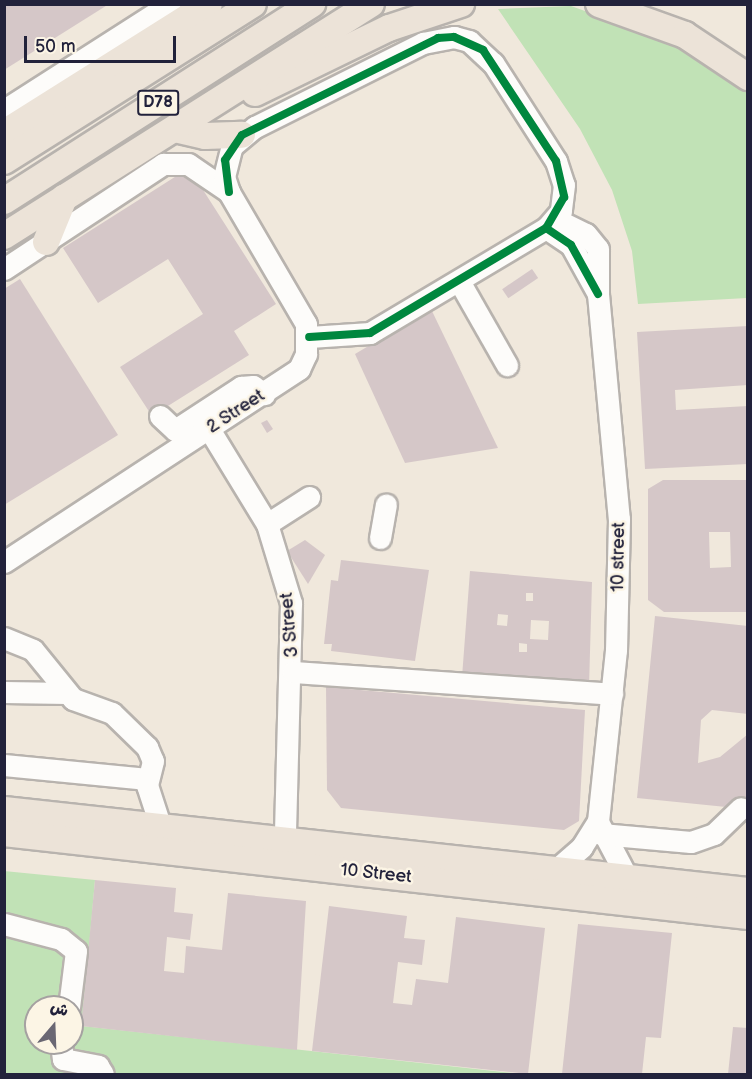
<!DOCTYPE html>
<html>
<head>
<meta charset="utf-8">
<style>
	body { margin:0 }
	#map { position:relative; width:752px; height:1079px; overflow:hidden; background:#f0e8dc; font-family:"Balsamiq Sans","Playpen Sans Arabic",sans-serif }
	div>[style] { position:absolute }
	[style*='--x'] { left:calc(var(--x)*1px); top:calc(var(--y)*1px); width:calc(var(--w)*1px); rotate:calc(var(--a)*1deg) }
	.green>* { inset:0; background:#c1e2b6 }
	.building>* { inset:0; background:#d5c7c8; transform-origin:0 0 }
	.roads { filter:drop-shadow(2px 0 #b8b3ae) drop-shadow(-2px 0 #b8b3ae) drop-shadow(0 2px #b8b3ae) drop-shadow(0 -2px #b8b3ae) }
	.minor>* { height:21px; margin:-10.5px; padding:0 10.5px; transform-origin:10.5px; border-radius:10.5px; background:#fdfcfa }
	.major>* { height:26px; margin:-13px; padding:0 13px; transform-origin:13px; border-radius:13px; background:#ece3d8 }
	.cycleway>* { height:8px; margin:-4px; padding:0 4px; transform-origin:4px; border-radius:4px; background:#00873e }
	span { translate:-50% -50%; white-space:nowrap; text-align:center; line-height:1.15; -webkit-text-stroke:5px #fcf5e5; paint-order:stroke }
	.shield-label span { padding:2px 4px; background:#fcf5e5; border:2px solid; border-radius:4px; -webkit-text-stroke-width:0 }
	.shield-label { font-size:16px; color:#22223b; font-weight:700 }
	.street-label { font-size:18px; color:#22223b }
	.frame { position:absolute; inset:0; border:6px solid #22223b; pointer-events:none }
	.north { position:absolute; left:24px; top:995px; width:60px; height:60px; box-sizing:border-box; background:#fcf5e5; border:2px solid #a5a1a1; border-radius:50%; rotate:19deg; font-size:16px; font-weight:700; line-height:24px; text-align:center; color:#22223b }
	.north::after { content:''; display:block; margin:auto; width:21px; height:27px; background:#6a6773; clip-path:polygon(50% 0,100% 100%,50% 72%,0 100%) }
	.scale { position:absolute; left:24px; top:36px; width:152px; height:27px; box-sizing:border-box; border:3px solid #22223b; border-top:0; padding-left:8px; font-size:18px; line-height:21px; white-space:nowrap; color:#22223b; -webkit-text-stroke:4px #fcf5e5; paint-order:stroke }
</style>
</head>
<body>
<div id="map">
	<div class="green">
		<i style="clip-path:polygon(571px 6px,688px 48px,747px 90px,747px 298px,638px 304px,632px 251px,612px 190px,580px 129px,498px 9px)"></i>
		<i style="clip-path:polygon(evenodd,4px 871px,95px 880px,82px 1026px,521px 1074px,5px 1074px,4px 871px,36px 1007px,72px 1007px,72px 1043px,36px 1043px,36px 1007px)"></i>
	</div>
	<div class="building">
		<i style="clip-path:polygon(4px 4px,109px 4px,4px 70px)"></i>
		<i style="clip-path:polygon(189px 168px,276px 304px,234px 331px,249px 355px,152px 416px,120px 367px,203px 314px,168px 259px,98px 303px,63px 248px)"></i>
		<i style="left:532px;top:269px;width:11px;height:36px;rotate:56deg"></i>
		<i style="clip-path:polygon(20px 279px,118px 435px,4px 505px,4px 289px)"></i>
		<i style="clip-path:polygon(431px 309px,498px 448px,405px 463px,355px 354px)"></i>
		<i style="clip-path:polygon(748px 326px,748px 385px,675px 390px,676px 410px,748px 406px,748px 464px,645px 469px,637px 332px)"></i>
		<i style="clip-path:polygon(267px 420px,273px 429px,267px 433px,261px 423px)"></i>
		<i style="clip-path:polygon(evenodd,663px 480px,748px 480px,748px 612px,664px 612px,648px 600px,648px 489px,663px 480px,709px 532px,730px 532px,731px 567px,710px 568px,709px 532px)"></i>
		<i style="clip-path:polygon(305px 540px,325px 555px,308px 584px,287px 551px)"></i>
		<i style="clip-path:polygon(341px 560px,429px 570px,415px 661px,331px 651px,332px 644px,324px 644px,331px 580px,338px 581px)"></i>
		<i style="clip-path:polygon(evenodd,470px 571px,592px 582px,589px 687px,462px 677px,470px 571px,526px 593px,533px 593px,533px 601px,526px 601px,526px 593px,470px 571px,498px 614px,508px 615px,507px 626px,497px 625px,498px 614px,470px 571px,531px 620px,549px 621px,548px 640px,530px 639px,531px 620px,470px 571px,519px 643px,527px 644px,527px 652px,519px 652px,519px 643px)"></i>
		<i style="clip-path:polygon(655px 616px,748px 626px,748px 714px,712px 710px,701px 720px,698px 763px,720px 757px,748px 734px,746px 809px,637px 798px)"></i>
		<i style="clip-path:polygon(326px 687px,585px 710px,579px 821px,564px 830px,341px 808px,327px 790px)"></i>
		<i style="clip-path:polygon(95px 880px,176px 888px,174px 912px,193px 914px,190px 940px,167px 937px,164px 971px,184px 973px,186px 946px,222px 950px,228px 893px,306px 901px,297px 1050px,81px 1026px)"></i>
		<i style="clip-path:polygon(329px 906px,407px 916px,404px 938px,425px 940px,422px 965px,398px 962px,393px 1003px,412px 1005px,416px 979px,448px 983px,456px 917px,545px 928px,528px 1074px,312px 1051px)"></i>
		<i style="clip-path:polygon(578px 924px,672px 933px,661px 1038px,646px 1037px,642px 1074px,562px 1074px)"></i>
		<i style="clip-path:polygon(733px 1027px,748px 1028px,748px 1074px,728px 1074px)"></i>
	</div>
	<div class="roads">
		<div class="minor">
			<i style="--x:4;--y:110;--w:197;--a:-32.6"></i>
			<i style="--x:555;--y:219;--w:34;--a:26"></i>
			<i style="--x:586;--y:234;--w:19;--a:51"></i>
			<i style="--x:598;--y:249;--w:45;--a:90"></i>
			<i style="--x:546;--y:228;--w:30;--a:34"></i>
			<i style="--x:571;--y:245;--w:56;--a:61.1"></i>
			<i style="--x:598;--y:294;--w:226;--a:84.7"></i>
			<i style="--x:619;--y:519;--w:131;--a:91.3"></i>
			<i style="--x:616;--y:650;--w:172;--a:96"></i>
			<i style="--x:598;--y:821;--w:31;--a:122"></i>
			<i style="--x:582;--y:847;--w:35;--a:139"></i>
			<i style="--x:4;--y:269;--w:191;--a:-33.4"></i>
			<i style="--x:163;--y:164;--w:25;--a:0"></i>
			<i style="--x:188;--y:164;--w:50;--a:34.3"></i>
			<i style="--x:459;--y:281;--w:97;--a:60.3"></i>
			<i style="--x:160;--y:416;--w:21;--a:43"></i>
			<i style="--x:175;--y:430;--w:79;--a:-33.1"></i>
			<i style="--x:241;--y:387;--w:12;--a:-5"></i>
			<i style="--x:253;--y:386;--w:14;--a:36"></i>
			<i style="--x:209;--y:429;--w:111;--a:58.6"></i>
			<i style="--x:267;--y:524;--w:83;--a:73.1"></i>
			<i style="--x:291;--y:603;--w:236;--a:91.5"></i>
			<i style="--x:267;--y:524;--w:50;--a:-32.7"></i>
			<i style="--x:380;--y:538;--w:34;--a:-80"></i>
			<i style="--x:4;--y:562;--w:353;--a:-33.2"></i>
			<i style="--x:299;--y:369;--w:17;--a:-65"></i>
			<i style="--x:306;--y:354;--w:30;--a:-90"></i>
			<i style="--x:306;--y:324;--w:153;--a:-120.3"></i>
			<i style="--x:229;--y:192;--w:16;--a:-108"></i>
			<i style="--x:224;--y:177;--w:32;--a:-76"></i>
			<i style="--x:232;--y:146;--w:30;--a:-40"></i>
			<i style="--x:255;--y:127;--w:188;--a:-26.6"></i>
			<i style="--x:423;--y:43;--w:32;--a:-11"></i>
			<i style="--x:454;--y:37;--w:16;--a:15"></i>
			<i style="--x:469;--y:41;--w:33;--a:43"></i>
			<i style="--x:493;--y:63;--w:117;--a:57.3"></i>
			<i style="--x:556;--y:161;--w:25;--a:72"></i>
			<i style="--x:564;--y:185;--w:26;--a:97"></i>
			<i style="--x:561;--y:211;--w:23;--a:131"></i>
			<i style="--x:546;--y:228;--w:205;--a:149.2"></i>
			<i style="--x:370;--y:333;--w:61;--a:176.2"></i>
			<i style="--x:4;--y:638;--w:31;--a:22"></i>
			<i style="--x:33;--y:650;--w:63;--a:50.8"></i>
			<i style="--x:73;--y:699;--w:41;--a:19.7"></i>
			<i style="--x:112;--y:713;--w:49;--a:44.2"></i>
			<i style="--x:147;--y:747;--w:15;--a:67"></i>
			<i style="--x:153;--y:761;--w:25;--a:104"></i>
			<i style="--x:147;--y:785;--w:42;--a:72"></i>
			<i style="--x:293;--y:672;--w:320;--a:3.9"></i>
			<i style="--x:4;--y:692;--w:63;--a:0.9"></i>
			<i style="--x:4;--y:765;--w:144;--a:5.6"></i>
			<i style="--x:599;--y:824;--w:60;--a:62.2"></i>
			<i style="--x:601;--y:834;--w:90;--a:5.1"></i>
			<i style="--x:691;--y:842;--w:24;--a:-19"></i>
			<i style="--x:714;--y:834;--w:37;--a:-44"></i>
			<i style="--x:4;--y:924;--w:59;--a:14.7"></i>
			<i style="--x:61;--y:939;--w:19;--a:39"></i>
			<i style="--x:76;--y:951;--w:56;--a:97.1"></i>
			<i style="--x:61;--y:1043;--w:16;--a:83"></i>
			<i style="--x:63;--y:1059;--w:36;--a:11"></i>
			<i style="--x:98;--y:1066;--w:9;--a:58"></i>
		</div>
		<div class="major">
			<i style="--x:599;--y:4;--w:91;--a:19.8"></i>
			<i style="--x:685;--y:35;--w:76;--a:33.7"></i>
			<i style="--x:255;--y:93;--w:149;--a:-25.9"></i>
			<i style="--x:389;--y:28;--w:76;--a:-18.4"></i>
			<i style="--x:175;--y:129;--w:31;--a:13"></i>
			<i style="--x:205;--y:136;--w:37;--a:-2"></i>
			<i style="--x:4;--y:133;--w:242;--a:-32.2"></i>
			<i style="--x:4;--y:161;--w:294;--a:-32.2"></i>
			<i style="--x:4;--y:201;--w:366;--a:-32.6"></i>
			<i style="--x:4;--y:236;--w:434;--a:-32.3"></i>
			<i style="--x:46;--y:242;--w:48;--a:-67.8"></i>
			<i style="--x:4;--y:810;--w:748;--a:6.21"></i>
			<i style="--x:4;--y:833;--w:749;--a:6.37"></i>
		</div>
	</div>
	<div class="cycleway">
		<i style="--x:229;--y:192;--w:32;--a:-97"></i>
		<i style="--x:225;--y:160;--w:30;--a:-56"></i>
		<i style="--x:242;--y:135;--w:219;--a:-26.3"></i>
		<i style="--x:438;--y:38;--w:16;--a:-4"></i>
		<i style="--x:454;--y:37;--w:32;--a:24"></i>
		<i style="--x:483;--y:50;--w:133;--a:56.7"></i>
		<i style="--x:556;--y:161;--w:37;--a:77"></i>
		<i style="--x:564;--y:197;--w:36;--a:120"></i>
		<i style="--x:546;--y:228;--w:205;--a:149.2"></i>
		<i style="--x:370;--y:333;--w:61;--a:176.2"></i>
		<i style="--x:546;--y:228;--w:30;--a:34"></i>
		<i style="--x:571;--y:245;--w:56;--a:61.1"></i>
	</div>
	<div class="shield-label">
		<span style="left:158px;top:103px">D78</span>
	</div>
	<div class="street-label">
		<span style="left:236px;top:412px;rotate:-33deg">2 Street</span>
		<span style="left:619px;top:557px;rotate:-89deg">10 street</span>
		<span style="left:290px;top:625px;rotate:-95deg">3 Street</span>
		<span style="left:376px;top:874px;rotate:6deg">10 Street</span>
	</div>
	<div class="frame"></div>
	<div class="north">ش</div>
	<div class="scale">50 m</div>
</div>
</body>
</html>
